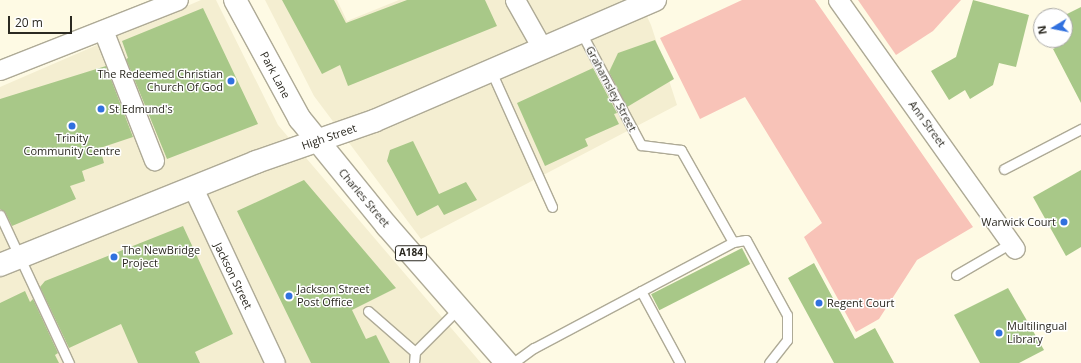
<!DOCTYPE html>
<html>
<head>
<meta charset="utf-8">
<style>
	body { margin:0 }
	#map { position:relative; width:1081px; height:363px; overflow:hidden; background:#fefae4; font-family:"Open Sans",sans-serif }
	div>[style] { position:absolute }
	[style*='--x'] { left:calc(var(--x)*1px); top:calc(var(--y)*1px); width:calc(var(--w)*1px); rotate:calc(var(--a)*1deg) }
	.built>* { inset:0; background:#f4eed1 }
	.green>* { inset:0; background:#f8c3b8 }
	.building>* { inset:0; background:#a8c888; transform-origin:0 0 }
	.roads { filter:drop-shadow(1px 0 #aeaa96) drop-shadow(-1px 0 #aeaa96) drop-shadow(0 1px #aeaa96) drop-shadow(0 -1px #aeaa96) }
	.lane>* { height:9px; margin:-4.5px; padding:0 4.5px; transform-origin:4.5px; border-radius:4.5px; background:#fff }
	.street>* { height:19px; margin:-9.5px; padding:0 9.5px; transform-origin:9.5px; border-radius:9.5px; background:#fff }
	.secondary>* { height:22px; margin:-11px; padding:0 11px; transform-origin:11px; border-radius:11px; background:#fff }
	.highway>* { height:22px; margin:-11px; padding:0 11px; transform-origin:11px; border-radius:11px; background:#fff }
	.dots>* { width:11px; height:11px; translate:-50% -50%; box-sizing:border-box; border:2px solid #fff; border-radius:50% }
	span { translate:-50% -50%; white-space:nowrap; text-align:center; line-height:1.15; -webkit-text-stroke:3px #fff; paint-order:stroke }
	.shield-label span { padding:1px 3px; background:#fff; border:1px solid; border-radius:3px; -webkit-text-stroke-width:0 }
	.shield-label { font-size:10px; color:#2b2921; font-weight:700 }
	.poi-label { font-size:11px; color:#2b2921 }
	.right { translate:-100% -50%; text-align:right }
	.left { translate:0 -50%; text-align:left }
	.street-label { font-size:11px; color:#2b2921 }
	.north { position:absolute; left:1033px; top:8px; width:40px; height:40px; box-sizing:border-box; background:#fff; border:1px solid #aaa9a6; border-radius:50%; rotate:260deg; font-size:11px; font-weight:700; line-height:16px; text-align:center; color:#2b2921 }
	.north::after { content:''; display:block; margin:auto; width:14px; height:18px; background:#3171df; clip-path:polygon(50% 0,100% 100%,50% 72%,0 100%) }
	.scale { position:absolute; left:8px; top:16px; width:64px; height:18px; box-sizing:border-box; border:2px solid #2b2921; border-top:0; padding-left:5px; font-size:12px; line-height:14px; white-space:nowrap; color:#2b2921; -webkit-text-stroke:3px #fff; paint-order:stroke }
</style>
</head>
<body>
<div id="map">
	<div class="built">
		<i style="clip-path:polygon(201px 0,216px 0,278px 125px,481px 363px,0 363px,0 87px)"></i>
		<i style="clip-path:polygon(265px 0,337px 0,347px 21px,399px 0,639px 0,651px 25px,677px 105px,421px 239px,314px 96px)"></i>
	</div>
	<div class="green">
		<i style="clip-path:polygon(742px 0,815px 0,973px 227px,917px 260px,879px 319px,856px 332px,804px 237px,822px 223px,745px 97px,700px 119px,660px 38px)"></i>
		<i style="clip-path:polygon(858px 0,961px 0,933px 31px,896px 55px)"></i>
	</div>
	<div class="building">
		<i style="clip-path:polygon(282px 0,334px 0,346px 23px,407px 0,485px 0,497px 26px,348px 86px,340px 65px,322px 74px)"></i>
		<i style="clip-path:polygon(973px 0,1029px 15px,1016px 67px,999px 63px,993px 85px,970px 99px,965px 90px,949px 100px,931px 71px,956px 57px)"></i>
		<i style="clip-path:polygon(1081px 7px,1081px 103px,1053px 49px,1065px 43px,1065px 15px)"></i>
		<i style="clip-path:polygon(203px 8px,258px 124px,167px 159px,126px 59px,128px 58px,122px 41px)"></i>
		<i style="clip-path:polygon(655px 40px,674px 79px,627px 107px,609px 72px,618px 53px)"></i>
		<i style="clip-path:polygon(106px 66px,133px 137px,100px 148px,104px 163px,82px 171px,85px 181px,70px 186px,76px 199px,12px 226px,5px 212px,0 209px,0 99px)"></i>
		<i style="clip-path:polygon(593px 68px,617px 113px,614px 114px,619px 124px,585px 139px,588px 146px,545px 166px,517px 103px)"></i>
		<i style="clip-path:polygon(413px 141px,439px 194px,466px 182px,477px 200px,444px 215px,438px 205px,417px 216px,387px 161px,390px 150px)"></i>
		<i style="clip-path:polygon(1081px 170px,1081px 247px,1066px 256px,1033px 197px)"></i>
		<i style="clip-path:polygon(304px 180px,396px 288px,352px 310px,366px 339px,376px 335px,390px 363px,311px 363px,237px 211px)"></i>
		<i style="clip-path:polygon(183px 226px,233px 334px,195px 352px,200px 363px,138px 363px,121px 324px,69px 348px,40px 287px,45px 281px)"></i>
		<i style="left:742px;top:248px;width:18px;height:102px;rotate:63deg"></i>
		<i style="clip-path:polygon(814px 263px,855px 339px,875px 328px,894px 363px,834px 363px,788px 278px)"></i>
		<i style="clip-path:polygon(1008px 288px,1044px 350px,1019px 363px,980px 363px,954px 315px)"></i>
		<i style="clip-path:polygon(25px 291px,30px 302px,33px 299px,58px 353px,55px 355px,59px 363px,0 363px,0 303px)"></i>
	</div>
	<div class="roads">
		<div class="lane">
			<i style="--x:491;--y:71;--w:149;--a:65.8"></i>
			<i style="--x:1004;--y:169;--w:87;--a:-27.5"></i>
			<i style="--x:0;--y:215;--w:163;--a:65"></i>
			<i style="--x:733;--y:242;--w:13;--a:-9"></i>
			<i style="--x:746;--y:240;--w:85;--a:61.3"></i>
			<i style="--x:787;--y:315;--w:25;--a:90"></i>
			<i style="--x:787;--y:340;--w:29;--a:128"></i>
			<i style="--x:956;--y:275;--w:64;--a:-30.2"></i>
			<i style="--x:641;--y:291;--w:82;--a:61.6"></i>
			<i style="--x:368;--y:311;--w:62;--a:41.1"></i>
			<i style="--x:414;--y:363;--w:11;--a:-85"></i>
			<i style="--x:415;--y:352;--w:62;--a:-45"></i>
			<i style="--x:513;--y:363;--w:26;--a:-36"></i>
			<i style="--x:534;--y:348;--w:225;--a:-28"></i>
			<i style="--x:733;--y:242;--w:106;--a:-119.5"></i>
			<i style="--x:681;--y:150;--w:40;--a:-172.9"></i>
			<i style="--x:641;--y:145;--w:128;--a:-118"></i>
		</div>
		<div class="street">
			<i style="--x:515;--y:0;--w:55;--a:60.6"></i>
			<i style="--x:838;--y:0;--w:305;--a:54.6"></i>
			<i style="--x:103;--y:30;--w:140;--a:68.6"></i>
			<i style="--x:0;--y:70;--w:191;--a:-21.5"></i>
			<i style="--x:193;--y:188;--w:193;--a:64.9"></i>
		</div>
		<div class="secondary">
			<i style="--x:0;--y:265;--w:276;--a:-21.9"></i>
			<i style="--x:256;--y:162;--w:125;--a:-19.2"></i>
			<i style="--x:374;--y:121;--w:306;--a:-23.3"></i>
		</div>
		<div class="highway">
			<i style="--x:235;--y:0;--w:136;--a:61.4"></i>
			<i style="--x:300;--y:119;--w:138;--a:50.9"></i>
			<i style="--x:387;--y:226;--w:182;--a:48.8"></i>
		</div>
	</div>
	<div class="dots">
		<i style="left:231px;top:81px;background:#3171df"></i>
		<i style="left:101px;top:109px;background:#3171df"></i>
		<i style="left:72px;top:126px;background:#3171df"></i>
		<i style="left:1064px;top:222px;background:#3171df"></i>
		<i style="left:114px;top:257px;background:#3171df"></i>
		<i style="left:289px;top:296px;background:#3171df"></i>
		<i style="left:819px;top:303px;background:#3171df"></i>
		<i style="left:999px;top:333px;background:#3171df"></i>
	</div>
	<div class="shield-label">
		<span style="left:411px;top:253px">A184</span>
	</div>
	<div class="poi-label">
		<span class="right" style="left:223px;top:81px">The Redeemed Christian<br>Church Of God</span>
		<span class="left" style="left:109px;top:109px">St Edmund's</span>
		<span style="left:72px;top:145px">Trinity<br>Community Centre</span>
		<span class="right" style="left:1056px;top:222px">Warwick Court</span>
		<span class="left" style="left:122px;top:257px">The NewBridge<br>Project</span>
		<span class="left" style="left:297px;top:296px">Jackson Street<br>Post Office</span>
		<span class="left" style="left:827px;top:303px">Regent Court</span>
		<span class="left" style="left:1007px;top:333px">Multilingual<br>Library</span>
	</div>
	<div class="street-label">
		<span style="left:275px;top:75px;rotate:62deg">Park Lane</span>
		<span style="left:611px;top:89px;rotate:62deg">Grahamsley Street</span>
		<span style="left:927px;top:124px;rotate:54deg">Ann Street</span>
		<span style="left:329px;top:137px;rotate:-19deg">High Street</span>
		<span style="left:364px;top:198px;rotate:50deg">Charles Street</span>
		<span style="left:233px;top:276px;rotate:64deg">Jackson Street</span>
	</div>
	<div class="north">N</div>
	<div class="scale">20 m</div>
</div>
</body>
</html>
